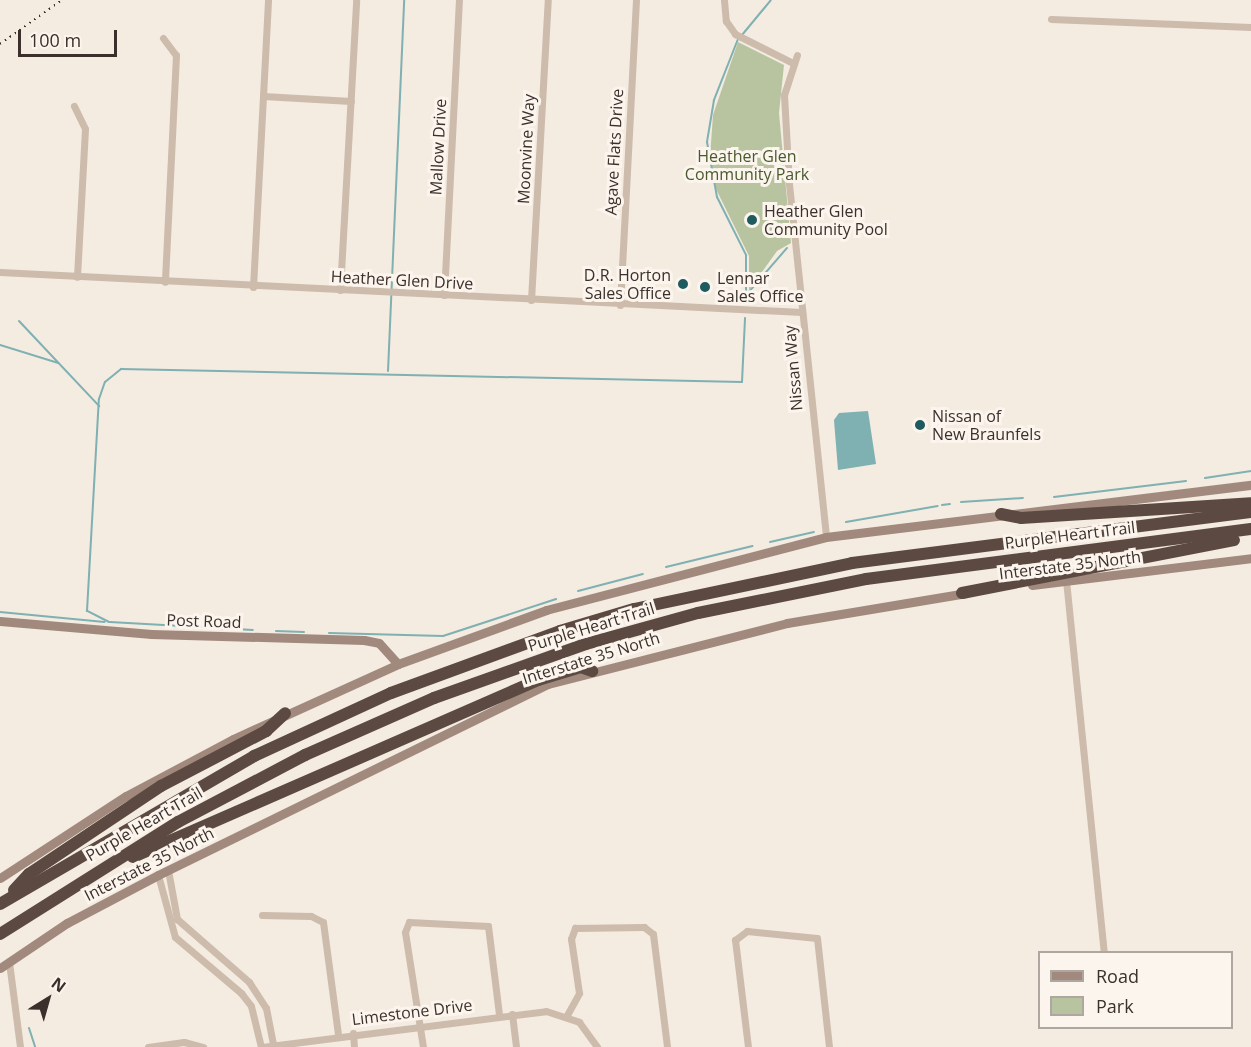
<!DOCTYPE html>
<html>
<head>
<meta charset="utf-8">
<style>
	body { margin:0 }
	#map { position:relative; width:1251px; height:1047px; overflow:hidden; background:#f4ebe1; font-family:"Open Sans",sans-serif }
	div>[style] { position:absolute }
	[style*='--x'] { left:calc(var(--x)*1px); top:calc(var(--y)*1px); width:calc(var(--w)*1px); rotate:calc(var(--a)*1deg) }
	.green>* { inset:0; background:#b8c4a0 }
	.water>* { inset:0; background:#7fb0b2 }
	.stream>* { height:2px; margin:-1px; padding:0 1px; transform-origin:1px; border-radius:1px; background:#7fb0b2 }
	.street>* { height:7px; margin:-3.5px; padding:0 3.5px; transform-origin:3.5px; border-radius:3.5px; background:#cdbbac }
	.secondary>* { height:9px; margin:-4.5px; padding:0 4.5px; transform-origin:4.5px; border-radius:4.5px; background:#a18a7d }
	.highway>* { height:12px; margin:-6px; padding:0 6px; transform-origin:6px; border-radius:6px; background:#5c4a42 }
	.rail>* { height:2px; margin-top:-1px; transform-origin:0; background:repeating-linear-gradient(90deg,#3b302b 0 1.5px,transparent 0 6px) }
	.dots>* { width:16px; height:16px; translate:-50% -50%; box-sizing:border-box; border:3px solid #fbf5ee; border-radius:50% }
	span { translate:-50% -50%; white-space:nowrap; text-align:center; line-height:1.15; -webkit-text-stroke:6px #fbf5ee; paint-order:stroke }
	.street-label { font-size:16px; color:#3b302b }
	.park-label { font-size:16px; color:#4a5a2e }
	.poi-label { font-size:16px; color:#3b302b }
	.left { translate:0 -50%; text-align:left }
	.right { translate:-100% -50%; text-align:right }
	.legend { position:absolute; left:1038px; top:951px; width:195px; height:78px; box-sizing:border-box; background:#fbf5ee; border:2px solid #aea6a0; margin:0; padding:8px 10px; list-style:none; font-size:18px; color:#3b302b }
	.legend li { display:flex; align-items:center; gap:12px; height:30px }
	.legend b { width:30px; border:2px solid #aea6a0 }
	.north { position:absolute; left:18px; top:969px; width:60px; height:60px; -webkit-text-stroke:4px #fbf5ee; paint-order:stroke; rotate:37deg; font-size:16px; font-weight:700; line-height:24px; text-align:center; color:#3b302b }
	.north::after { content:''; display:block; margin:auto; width:21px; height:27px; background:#3b302b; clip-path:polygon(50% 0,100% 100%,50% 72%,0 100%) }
	.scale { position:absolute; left:18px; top:30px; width:99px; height:27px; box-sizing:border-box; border:3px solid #3b302b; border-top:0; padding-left:8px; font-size:18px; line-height:21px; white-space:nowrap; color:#3b302b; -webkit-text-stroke:4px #fbf5ee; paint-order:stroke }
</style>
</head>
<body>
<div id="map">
	<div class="green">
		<i style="clip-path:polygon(738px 42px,784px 65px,779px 113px,791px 243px,777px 251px,749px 290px,749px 256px,716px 189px,710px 157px,713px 115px)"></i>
	</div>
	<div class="water">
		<i style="clip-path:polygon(868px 411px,876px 464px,838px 470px,834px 420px,839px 413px)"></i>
	</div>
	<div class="stream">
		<i style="--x:742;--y:35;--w:45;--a:-50.4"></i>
		<i style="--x:738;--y:39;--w:66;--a:111.5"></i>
		<i style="--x:714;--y:100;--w:43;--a:99.5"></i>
		<i style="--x:707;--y:142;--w:56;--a:79.7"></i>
		<i style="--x:717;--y:197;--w:65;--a:63.4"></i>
		<i style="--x:746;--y:255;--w:48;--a:90"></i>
		<i style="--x:747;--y:294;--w:61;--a:-49"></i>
		<i style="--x:19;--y:321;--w:117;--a:46.7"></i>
		<i style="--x:0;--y:345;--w:61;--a:17.2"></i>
		<i style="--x:388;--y:371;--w:371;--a:-87.5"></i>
		<i style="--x:1205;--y:478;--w:47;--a:-8.7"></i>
		<i style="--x:1054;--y:497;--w:133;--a:-6.9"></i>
		<i style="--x:961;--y:502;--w:62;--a:-3.7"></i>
		<i style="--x:942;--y:505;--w:8;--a:-7"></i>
		<i style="--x:846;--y:522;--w:93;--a:-9.9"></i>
		<i style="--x:770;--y:542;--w:45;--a:-12.8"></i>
		<i style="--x:666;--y:567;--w:89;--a:-13.6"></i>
		<i style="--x:578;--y:591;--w:67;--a:-14.7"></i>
		<i style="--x:0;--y:612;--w:105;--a:5.4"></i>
		<i style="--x:109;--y:622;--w:25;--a:-153"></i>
		<i style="--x:87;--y:611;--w:212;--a:-86.8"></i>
		<i style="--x:99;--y:399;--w:18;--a:-71"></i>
		<i style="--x:105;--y:382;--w:21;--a:-39"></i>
		<i style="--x:121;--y:369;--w:621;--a:1.2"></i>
		<i style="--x:742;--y:382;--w:64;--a:-87.3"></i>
		<i style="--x:110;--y:622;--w:143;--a:3.2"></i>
		<i style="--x:276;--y:631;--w:28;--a:2"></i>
		<i style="--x:329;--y:633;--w:114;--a:1.5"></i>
		<i style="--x:443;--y:636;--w:119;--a:-18.1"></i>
		<i style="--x:29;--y:1028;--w:20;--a:72"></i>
	</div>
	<div class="street">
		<i style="--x:724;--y:0;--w:21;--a:85"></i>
		<i style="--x:726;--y:21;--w:16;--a:55"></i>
		<i style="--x:735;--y:34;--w:65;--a:26.6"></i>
		<i style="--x:1051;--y:19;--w:200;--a:2.3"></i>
		<i style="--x:163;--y:38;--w:21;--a:53"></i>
		<i style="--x:176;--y:55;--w:227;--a:92.8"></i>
		<i style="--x:797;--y:55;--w:42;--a:108"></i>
		<i style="--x:784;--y:95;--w:89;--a:86.8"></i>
		<i style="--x:789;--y:184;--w:355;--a:84"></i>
		<i style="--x:263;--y:96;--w:88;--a:3.3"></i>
		<i style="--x:74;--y:106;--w:25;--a:64"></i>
		<i style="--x:85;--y:129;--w:148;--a:93.1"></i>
		<i style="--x:0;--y:272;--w:803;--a:2.86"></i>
		<i style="--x:253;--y:287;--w:287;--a:-87"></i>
		<i style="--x:340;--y:290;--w:290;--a:-86.8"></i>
		<i style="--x:444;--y:295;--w:295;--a:-87.1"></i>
		<i style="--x:531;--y:300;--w:300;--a:-86.8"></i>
		<i style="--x:620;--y:305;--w:305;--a:-87"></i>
		<i style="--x:1066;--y:580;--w:374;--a:84.2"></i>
		<i style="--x:168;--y:870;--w:50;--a:79.6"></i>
		<i style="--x:177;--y:919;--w:96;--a:41.2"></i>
		<i style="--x:249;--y:982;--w:31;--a:57"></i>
		<i style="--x:266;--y:1008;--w:36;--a:79"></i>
		<i style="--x:158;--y:875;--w:64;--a:74.7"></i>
		<i style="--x:175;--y:937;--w:87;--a:40.3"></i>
		<i style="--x:241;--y:993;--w:16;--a:52"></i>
		<i style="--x:251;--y:1006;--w:42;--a:76.3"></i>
		<i style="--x:262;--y:915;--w:49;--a:1.2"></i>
		<i style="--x:311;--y:916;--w:13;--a:27"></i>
		<i style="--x:323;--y:922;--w:114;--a:82.4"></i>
		<i style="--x:9;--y:962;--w:86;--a:82.6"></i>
		<i style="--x:512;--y:1014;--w:33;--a:83"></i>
		<i style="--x:567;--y:1015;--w:25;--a:-61"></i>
		<i style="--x:579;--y:993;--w:55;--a:-98.4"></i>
		<i style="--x:571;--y:939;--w:12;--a:-70"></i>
		<i style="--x:575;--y:928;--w:69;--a:-0.8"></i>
		<i style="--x:644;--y:927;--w:11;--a:38"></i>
		<i style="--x:653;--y:934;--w:114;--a:82.9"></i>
		<i style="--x:353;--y:1033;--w:14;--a:86"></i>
		<i style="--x:148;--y:1047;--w:36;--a:-8"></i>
		<i style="--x:184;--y:1042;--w:20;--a:15"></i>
		<i style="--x:262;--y:1047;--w:286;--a:-7.2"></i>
		<i style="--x:546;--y:1011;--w:35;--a:18"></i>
		<i style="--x:579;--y:1022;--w:31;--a:54"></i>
		<i style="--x:423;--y:1047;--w:116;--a:-98.9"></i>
		<i style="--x:405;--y:932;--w:11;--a:-68"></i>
		<i style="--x:409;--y:922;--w:79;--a:2.9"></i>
		<i style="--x:488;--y:926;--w:89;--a:82.9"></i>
		<i style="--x:748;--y:1047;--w:108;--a:-96.9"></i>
		<i style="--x:735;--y:940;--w:15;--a:-37"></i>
		<i style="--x:747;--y:931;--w:70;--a:5.7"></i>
		<i style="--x:817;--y:938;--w:110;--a:83.7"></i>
	</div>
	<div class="secondary">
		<i style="--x:1032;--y:585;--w:221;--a:-7"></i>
		<i style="--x:0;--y:621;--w:152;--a:4.9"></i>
		<i style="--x:151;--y:634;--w:213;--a:1.6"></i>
		<i style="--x:364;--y:640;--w:15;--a:11"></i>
		<i style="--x:379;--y:643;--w:28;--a:48"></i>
		<i style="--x:0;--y:878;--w:150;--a:-33.1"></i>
		<i style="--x:126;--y:796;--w:121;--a:-28"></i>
		<i style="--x:233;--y:739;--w:181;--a:-24.4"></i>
		<i style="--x:398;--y:664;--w:158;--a:-20"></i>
		<i style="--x:546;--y:610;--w:289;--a:-14.6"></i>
		<i style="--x:826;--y:537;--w:428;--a:-7"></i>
		<i style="--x:0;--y:968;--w:81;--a:-33.9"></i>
		<i style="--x:67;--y:923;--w:103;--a:-27.8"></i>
		<i style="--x:158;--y:875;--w:434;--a:-26.1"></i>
		<i style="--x:548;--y:684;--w:247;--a:-14.3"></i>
		<i style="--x:787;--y:623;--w:182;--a:-9.5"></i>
	</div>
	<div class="highway">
		<i style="--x:1001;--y:514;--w:20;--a:11"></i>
		<i style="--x:1021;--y:518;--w:230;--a:-3.7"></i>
		<i style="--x:962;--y:593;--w:277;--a:-11"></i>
		<i style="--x:133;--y:857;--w:442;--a:-23.6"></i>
		<i style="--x:538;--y:680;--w:45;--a:-16.8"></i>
		<i style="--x:581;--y:667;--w:12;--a:20"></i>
		<i style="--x:14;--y:890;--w:22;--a:-47"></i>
		<i style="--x:29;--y:874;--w:159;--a:-33.7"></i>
		<i style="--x:161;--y:786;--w:119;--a:-27.6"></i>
		<i style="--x:266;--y:731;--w:26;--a:-43"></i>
		<i style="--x:0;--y:904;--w:294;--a:-30.2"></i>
		<i style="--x:254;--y:756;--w:151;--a:-24.7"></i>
		<i style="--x:391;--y:693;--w:180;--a:-20.1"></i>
		<i style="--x:560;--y:631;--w:77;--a:-16.6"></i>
		<i style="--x:634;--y:609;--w:223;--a:-11.9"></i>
		<i style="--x:852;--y:563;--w:402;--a:-7.3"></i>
		<i style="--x:0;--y:934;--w:210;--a:-32.2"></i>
		<i style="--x:178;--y:822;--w:144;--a:-27.8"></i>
		<i style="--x:305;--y:755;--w:141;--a:-23.8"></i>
		<i style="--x:434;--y:698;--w:161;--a:-19.6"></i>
		<i style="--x:586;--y:644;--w:116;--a:-15.5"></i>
		<i style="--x:698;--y:613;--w:171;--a:-11.4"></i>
		<i style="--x:866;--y:579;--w:388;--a:-7.4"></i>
	</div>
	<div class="rail">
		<i style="--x:0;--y:44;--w:76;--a:-35.4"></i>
	</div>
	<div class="dots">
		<i style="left:752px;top:220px;background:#1f5a5e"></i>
		<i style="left:683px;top:284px;background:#1f5a5e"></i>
		<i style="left:705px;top:287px;background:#1f5a5e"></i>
		<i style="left:920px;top:425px;background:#1f5a5e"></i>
	</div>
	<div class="street-label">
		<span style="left:438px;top:147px;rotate:-87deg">Mallow Drive</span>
		<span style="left:526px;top:149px;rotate:-87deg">Moonvine Way</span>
		<span style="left:614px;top:152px;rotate:-87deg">Agave Flats Drive</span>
		<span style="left:402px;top:280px;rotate:3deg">Heather Glen Drive</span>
		<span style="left:793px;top:368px;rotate:-95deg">Nissan Way</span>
		<span style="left:1070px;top:535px;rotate:-7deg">Purple Heart Trail</span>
		<span style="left:1070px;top:565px;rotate:-7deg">Interstate 35 North</span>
		<span style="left:204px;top:621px;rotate:2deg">Post Road</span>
		<span style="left:591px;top:627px;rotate:-17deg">Purple Heart Trail</span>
		<span style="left:591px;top:658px;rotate:-17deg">Interstate 35 North</span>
		<span style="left:144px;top:824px;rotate:-30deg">Purple Heart Trail</span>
		<span style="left:149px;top:864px;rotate:-27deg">Interstate 35 North</span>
		<span style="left:412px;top:1012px;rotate:-7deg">Limestone Drive</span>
	</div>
	<div class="park-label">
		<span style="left:747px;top:165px">Heather Glen<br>Community Park</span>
	</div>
	<div class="poi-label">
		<span class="left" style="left:764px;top:220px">Heather Glen<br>Community Pool</span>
		<span class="right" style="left:671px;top:284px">D.R. Horton<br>Sales Office</span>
		<span class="left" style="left:717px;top:287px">Lennar<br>Sales Office</span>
		<span class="left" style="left:932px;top:425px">Nissan of<br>New Braunfels</span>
	</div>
	<ul class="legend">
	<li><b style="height:8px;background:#a18a7d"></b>Road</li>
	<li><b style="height:16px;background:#b8c4a0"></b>Park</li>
	</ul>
	<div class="north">N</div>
	<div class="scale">100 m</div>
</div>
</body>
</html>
